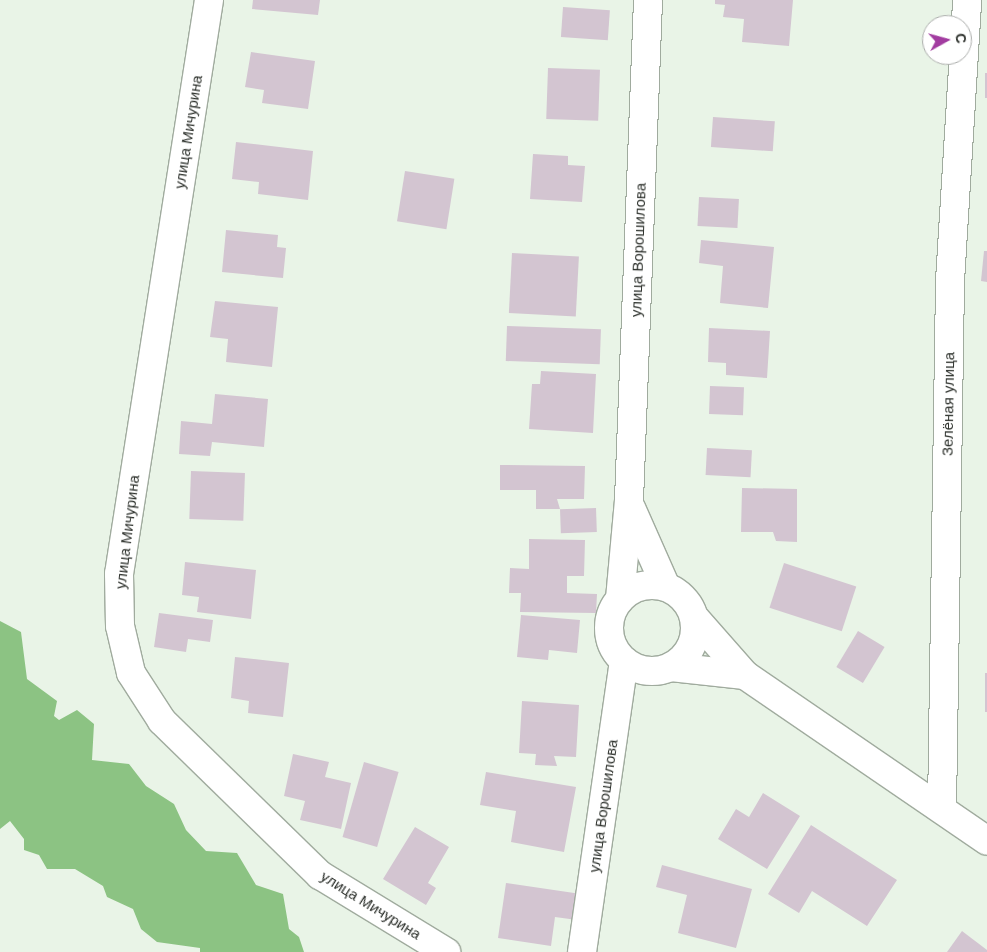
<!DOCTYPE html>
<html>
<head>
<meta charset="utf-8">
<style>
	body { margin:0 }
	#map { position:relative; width:987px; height:952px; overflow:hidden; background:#e9f4e7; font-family:Helvetica,sans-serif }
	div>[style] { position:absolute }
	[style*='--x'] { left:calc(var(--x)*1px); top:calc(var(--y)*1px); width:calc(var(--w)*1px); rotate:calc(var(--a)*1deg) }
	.water>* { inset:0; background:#8cc383 }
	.building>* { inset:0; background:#d3c5d1; transform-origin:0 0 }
	.roads { filter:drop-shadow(1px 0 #a0ab9e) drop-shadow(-1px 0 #a0ab9e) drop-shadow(0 1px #a0ab9e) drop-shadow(0 -1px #a0ab9e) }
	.minor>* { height:28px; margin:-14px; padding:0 14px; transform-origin:14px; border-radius:14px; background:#fff }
	.minor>.ring { margin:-14px; padding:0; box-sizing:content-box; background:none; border:28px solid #fff; border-radius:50% }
	span { translate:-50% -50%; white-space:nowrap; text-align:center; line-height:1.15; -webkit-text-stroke:4.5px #fff; paint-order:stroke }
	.street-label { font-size:15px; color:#2d312c }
	.north { position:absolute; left:922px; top:15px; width:50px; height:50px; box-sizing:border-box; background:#fff; border:1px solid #abadab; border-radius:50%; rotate:83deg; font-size:14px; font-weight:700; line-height:20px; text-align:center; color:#2d312c }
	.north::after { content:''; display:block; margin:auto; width:18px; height:22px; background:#a23ca0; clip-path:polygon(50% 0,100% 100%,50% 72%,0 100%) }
</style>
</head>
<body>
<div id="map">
	<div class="water">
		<i style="clip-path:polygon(0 621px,21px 632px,27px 679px,57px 701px,54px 716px,59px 720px,77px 710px,94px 724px,92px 760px,129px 764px,146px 786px,174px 804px,186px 830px,206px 851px,237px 853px,256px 885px,283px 894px,289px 929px,299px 937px,304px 952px,200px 952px,200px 948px,157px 942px,141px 929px,133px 909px,107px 897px,103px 886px,75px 869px,47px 869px,39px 855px,24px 850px,24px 839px,10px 821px,0 829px)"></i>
	</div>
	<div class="building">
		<i style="clip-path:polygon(253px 0,320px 0,318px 15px,252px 9px)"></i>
		<i style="clip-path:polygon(715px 0,793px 0,789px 46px,742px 42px,744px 19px,723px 17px,725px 5px,715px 4px)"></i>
		<i style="left:563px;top:7px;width:47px;height:30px;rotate:4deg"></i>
		<i style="clip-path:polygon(251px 52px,315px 61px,308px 109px,262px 103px,264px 90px,245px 87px)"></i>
		<i style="left:548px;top:68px;width:52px;height:51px;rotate:2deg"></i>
		<i style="left:985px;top:73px;width:2px;height:25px"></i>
		<i style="left:713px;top:117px;width:62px;height:30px;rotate:4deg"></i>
		<i style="clip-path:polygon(236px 142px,313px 151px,308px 200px,258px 194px,259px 182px,232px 179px)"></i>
		<i style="clip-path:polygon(533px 154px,568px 156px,568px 165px,585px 166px,582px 202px,530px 199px)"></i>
		<i style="left:405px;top:171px;width:50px;height:51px;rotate:9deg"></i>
		<i style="left:699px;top:197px;width:40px;height:29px;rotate:3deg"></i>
		<i style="clip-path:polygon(226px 230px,278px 235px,277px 247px,286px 248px,283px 278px,222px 272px)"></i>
		<i style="clip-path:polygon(701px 240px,774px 247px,768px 308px,720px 303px,723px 266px,699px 263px)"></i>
		<i style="clip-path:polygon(984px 251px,987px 251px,987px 282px,981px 281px)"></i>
		<i style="left:512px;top:253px;width:67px;height:60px;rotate:3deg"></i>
		<i style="clip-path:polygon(215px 301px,278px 307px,272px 367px,226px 362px,228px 339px,210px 337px)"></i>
		<i style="left:507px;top:326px;width:94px;height:35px;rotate:2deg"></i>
		<i style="clip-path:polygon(709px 328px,770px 331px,767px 378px,726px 375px,726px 363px,708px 362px)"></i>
		<i style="clip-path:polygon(541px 371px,596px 374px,593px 433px,529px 429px,532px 384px,540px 384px)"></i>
		<i style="left:710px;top:386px;width:34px;height:28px;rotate:2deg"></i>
		<i style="clip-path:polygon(215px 394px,268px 399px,264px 447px,212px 442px,210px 456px,179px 454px,181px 421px,212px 424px)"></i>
		<i style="left:707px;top:448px;width:45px;height:27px;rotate:3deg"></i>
		<i style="clip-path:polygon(500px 465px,585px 466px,584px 499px,557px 499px,560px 509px,536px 509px,536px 490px,500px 490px)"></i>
		<i style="left:191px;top:471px;width:54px;height:48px;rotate:2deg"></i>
		<i style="clip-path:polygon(742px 488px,797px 489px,797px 542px,776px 541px,773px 532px,741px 532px)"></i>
		<i style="left:596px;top:508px;width:24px;height:36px;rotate:88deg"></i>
		<i style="clip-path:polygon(529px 539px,585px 540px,584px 576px,567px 576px,567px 593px,597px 594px,596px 613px,520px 612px,521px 593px,509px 593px,510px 568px,529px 569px)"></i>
		<i style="clip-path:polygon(185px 562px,256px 570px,251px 619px,197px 612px,199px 597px,182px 595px)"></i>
		<i style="left:784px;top:563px;width:76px;height:47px;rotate:18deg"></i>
		<i style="clip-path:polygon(159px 613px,213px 620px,210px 642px,188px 639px,186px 652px,154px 647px)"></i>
		<i style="clip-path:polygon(521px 615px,580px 620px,577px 653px,549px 650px,548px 660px,517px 657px)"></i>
		<i style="left:858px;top:631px;width:31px;height:42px;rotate:31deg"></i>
		<i style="clip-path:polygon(235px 657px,289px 663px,283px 717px,248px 713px,249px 701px,231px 698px)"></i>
		<i style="left:985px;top:673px;width:2px;height:39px"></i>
		<i style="clip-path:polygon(522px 701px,579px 705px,576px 757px,554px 756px,557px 766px,535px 765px,536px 754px,519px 753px)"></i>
		<i style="clip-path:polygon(293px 754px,329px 762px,325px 777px,351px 783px,341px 829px,300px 820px,305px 801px,284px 796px)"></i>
		<i style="left:364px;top:762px;width:36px;height:78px;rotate:16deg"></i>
		<i style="clip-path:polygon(486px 772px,576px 787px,564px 852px,511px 842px,516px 811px,480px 805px)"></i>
		<i style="clip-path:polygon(763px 793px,800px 816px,767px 869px,718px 839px,736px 809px,749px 817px)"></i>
		<i style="clip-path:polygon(811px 825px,897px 880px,867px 926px,812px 891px,799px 913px,768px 894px)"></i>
		<i style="clip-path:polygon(415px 827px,449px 847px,428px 883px,436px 888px,426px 905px,383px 879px)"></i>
		<i style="clip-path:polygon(662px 865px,752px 889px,736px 948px,678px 933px,687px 895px,656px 887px)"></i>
		<i style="clip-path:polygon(506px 883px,581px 894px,577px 920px,555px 917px,551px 946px,498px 938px)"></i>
		<i style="clip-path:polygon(962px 931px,987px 950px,987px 952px,947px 952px)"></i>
	</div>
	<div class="roads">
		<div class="minor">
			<i style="--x:209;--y:0;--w:581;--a:98.91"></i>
			<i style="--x:119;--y:574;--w:52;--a:88.9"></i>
			<i style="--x:120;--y:626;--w:48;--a:76.8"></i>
			<i style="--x:131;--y:673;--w:57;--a:57.1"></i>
			<i style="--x:162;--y:721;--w:221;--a:44.3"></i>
			<i style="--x:320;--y:875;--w:148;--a:31.4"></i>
			<i style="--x:631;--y:508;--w:86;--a:66.1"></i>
			<i class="ring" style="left:609px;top:585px;width:58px;height:58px"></i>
			<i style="--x:620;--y:599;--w:99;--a:-84.8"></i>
			<i style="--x:629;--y:500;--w:500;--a:-87.82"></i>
			<i style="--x:694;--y:617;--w:77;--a:48.7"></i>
			<i style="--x:745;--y:675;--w:293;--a:34.4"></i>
			<i style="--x:671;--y:667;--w:74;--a:6.2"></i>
			<i style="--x:942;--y:809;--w:528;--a:-89.13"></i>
			<i style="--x:950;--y:281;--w:282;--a:-86.5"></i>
			<i style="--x:582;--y:952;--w:294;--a:-81.8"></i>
		</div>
	</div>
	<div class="street-label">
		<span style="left:188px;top:132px;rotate:-81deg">улица Мичурина</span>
		<span style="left:638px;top:250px;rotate:-88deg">улица Ворошилова</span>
		<span style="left:948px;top:404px;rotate:-89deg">Зелёная улица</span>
		<span style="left:127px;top:532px;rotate:-83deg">улица Мичурина</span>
		<span style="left:603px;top:806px;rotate:-82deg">улица Ворошилова</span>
		<span style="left:371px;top:905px;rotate:32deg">улица Мичурина</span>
	</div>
	<div class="north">С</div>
</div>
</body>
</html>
